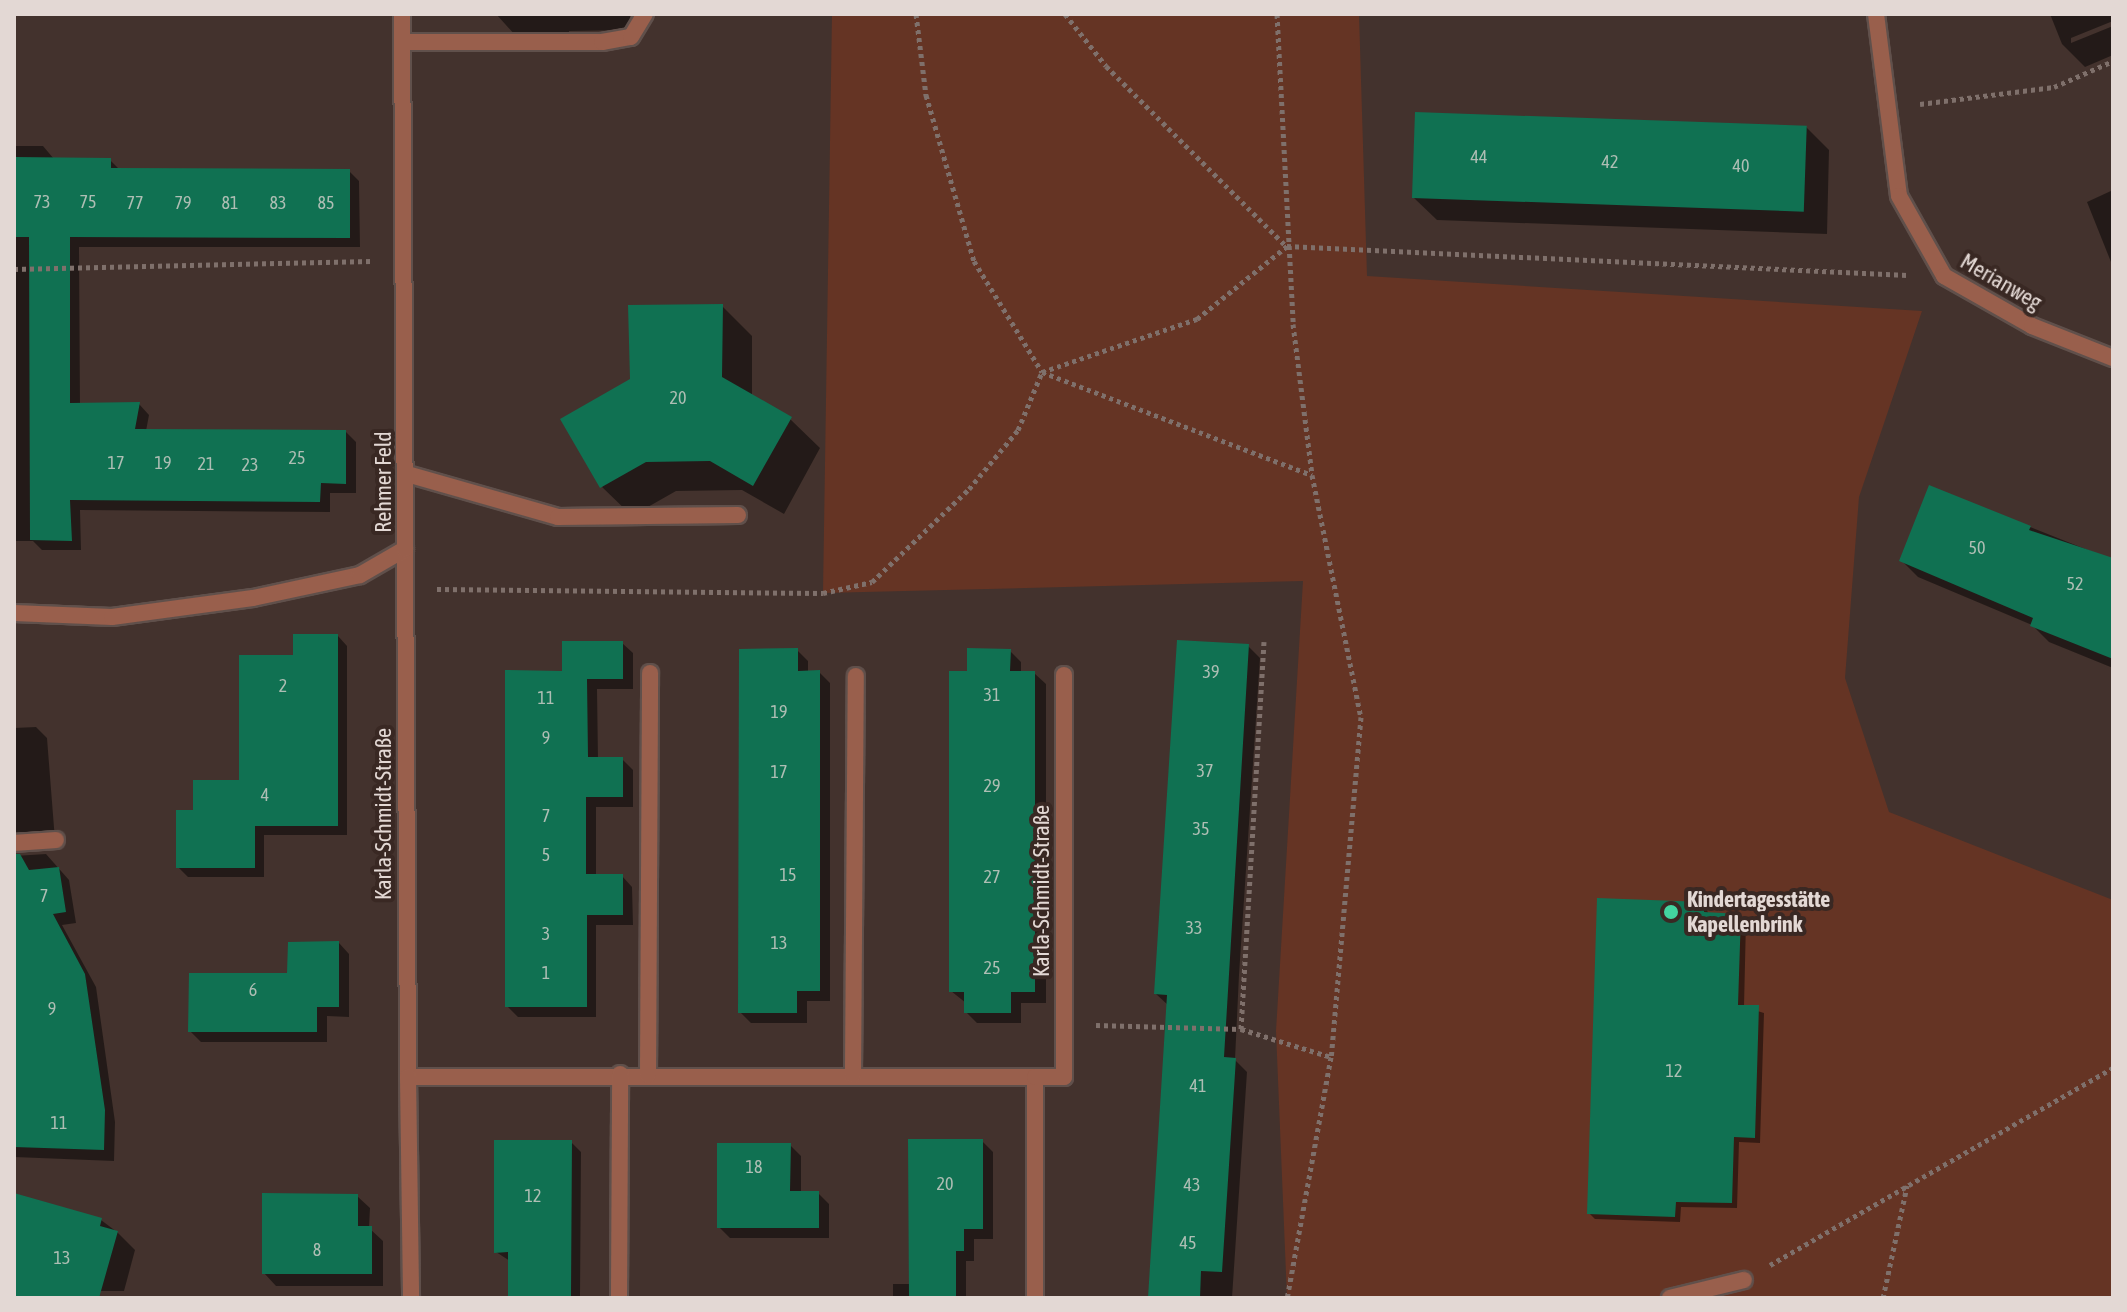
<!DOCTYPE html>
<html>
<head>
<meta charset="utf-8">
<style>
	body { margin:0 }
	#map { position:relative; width:2127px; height:1312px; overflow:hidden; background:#43322d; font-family:"Asap Condensed",sans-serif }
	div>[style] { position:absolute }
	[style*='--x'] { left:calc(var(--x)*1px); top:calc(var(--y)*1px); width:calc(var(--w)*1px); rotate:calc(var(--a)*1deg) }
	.green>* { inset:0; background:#653424 }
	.shadow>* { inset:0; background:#0007 }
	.building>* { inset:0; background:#107152; transform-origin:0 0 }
	.path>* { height:5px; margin-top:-2.5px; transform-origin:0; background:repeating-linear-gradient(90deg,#7f706b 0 4px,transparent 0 8px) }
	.roads { filter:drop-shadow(2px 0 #60504b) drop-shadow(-2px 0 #60504b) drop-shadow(0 2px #60504b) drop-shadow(0 -2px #60504b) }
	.lane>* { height:16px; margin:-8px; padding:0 8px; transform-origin:8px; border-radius:8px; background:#995f4c }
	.street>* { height:16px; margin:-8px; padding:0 8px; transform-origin:8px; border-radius:8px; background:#995f4c }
	.dots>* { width:22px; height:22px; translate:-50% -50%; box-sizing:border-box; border:4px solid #392823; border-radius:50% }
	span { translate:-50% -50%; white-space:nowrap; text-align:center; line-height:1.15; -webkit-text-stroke:8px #392823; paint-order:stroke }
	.number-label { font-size:18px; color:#aebeb4 }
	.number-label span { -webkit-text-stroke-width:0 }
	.street-label { font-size:22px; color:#e3d8d4 }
	.poi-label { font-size:22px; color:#e3d8d4; font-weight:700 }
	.left { translate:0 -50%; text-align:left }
	.frame { position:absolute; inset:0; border:16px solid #e3d8d4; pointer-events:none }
</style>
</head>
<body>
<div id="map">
	<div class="green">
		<i style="clip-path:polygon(832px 14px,1359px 14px,1367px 276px,1922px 311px,1859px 497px,1845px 678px,1889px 812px,2113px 900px,2113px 1298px,1287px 1298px,1276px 1031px,1303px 581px,823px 593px)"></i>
	</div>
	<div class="shadow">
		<i style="clip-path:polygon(496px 14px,630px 14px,630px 30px,569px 31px,569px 47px,526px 47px)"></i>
		<i style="clip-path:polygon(2050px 14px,2113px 14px,2113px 21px,2071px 38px,2071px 43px,2113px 26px,2113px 55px,2085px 67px,2062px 44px)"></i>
		<i style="clip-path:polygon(1806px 127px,1829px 150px,1827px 234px,1437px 220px,1414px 198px)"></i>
		<i style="clip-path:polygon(14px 146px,43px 146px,54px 159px,110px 160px,120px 170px,349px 171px,359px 181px,360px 247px,79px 247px,80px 405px,139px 404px,149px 415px,146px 431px,346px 432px,356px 442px,356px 493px,330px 493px,330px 512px,80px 510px,81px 550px,42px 550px,33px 541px,14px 541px)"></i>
		<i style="clip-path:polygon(2113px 190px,2113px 267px,2087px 202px)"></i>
		<i style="clip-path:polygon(722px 306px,752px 336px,752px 396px,790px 419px,820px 448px,784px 514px,742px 490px,676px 491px,632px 516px,602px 487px)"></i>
		<i style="clip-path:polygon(2030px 527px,2113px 560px,2113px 668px,2049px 642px,2032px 625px,1918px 577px,1901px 560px)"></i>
		<i style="clip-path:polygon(338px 636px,347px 646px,347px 835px,264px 835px,264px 877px,188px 877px,178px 867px,195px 812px,241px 782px,295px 657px)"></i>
		<i style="clip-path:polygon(622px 643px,633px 653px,633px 689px,597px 689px,598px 759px,622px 759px,633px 770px,633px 807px,596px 807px,596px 876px,622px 876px,632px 887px,633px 925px,596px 925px,596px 1017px,518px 1017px,507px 1006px,564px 673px)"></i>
		<i style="clip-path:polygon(1248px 646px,1260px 658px,1239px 975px,1235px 1060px,1247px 1072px,1232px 1298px,1150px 1298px,1169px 1006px,1156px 994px)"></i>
		<i style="clip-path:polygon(797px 650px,808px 661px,808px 672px,819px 672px,830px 683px,830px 1001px,807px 1001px,807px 1023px,751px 1023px,740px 1012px)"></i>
		<i style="clip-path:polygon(1010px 651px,1021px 662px,1021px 673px,1034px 673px,1046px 684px,1046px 1003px,1021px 1003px,1021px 1023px,977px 1023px,966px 1012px,966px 1003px,951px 991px,969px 673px)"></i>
		<i style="clip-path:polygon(36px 727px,47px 738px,55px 840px,20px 844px,14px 855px,14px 728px)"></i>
		<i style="clip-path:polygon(46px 854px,69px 880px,76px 923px,62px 925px,96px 987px,115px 1122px,114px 1161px,14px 1157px,14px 856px)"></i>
		<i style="clip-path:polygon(1703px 904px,1709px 914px,1741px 916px,1746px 921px,1744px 1007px,1764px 1013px,1760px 1143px,1739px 1142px,1737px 1208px,1681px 1207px,1680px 1222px,1595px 1219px,1589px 1213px)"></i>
		<i style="clip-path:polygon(339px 943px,349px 954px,349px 1017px,327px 1016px,327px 1042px,201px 1042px,190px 1031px)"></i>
		<i style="clip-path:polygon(982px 1141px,993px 1152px,993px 1239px,974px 1239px,974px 1261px,966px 1261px,966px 1298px,893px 1298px,893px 1284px,911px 1284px)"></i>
		<i style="clip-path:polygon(571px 1142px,581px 1152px,580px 1298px,513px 1298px,510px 1261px,496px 1252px)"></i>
		<i style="clip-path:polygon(790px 1145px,801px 1156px,801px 1193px,818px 1193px,829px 1204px,829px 1238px,730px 1238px,719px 1227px)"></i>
		<i style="clip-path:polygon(14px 1195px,101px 1220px,117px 1232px,135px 1250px,124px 1291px,14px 1291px)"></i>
		<i style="clip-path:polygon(357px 1196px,370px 1208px,369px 1228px,383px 1241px,383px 1286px,276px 1286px,264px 1273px)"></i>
	</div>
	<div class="building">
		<i style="left:1415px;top:112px;width:392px;height:86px;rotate:2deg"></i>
		<i style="clip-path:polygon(14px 157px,111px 158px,111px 168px,350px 169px,350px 238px,70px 237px,70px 403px,140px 402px,135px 429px,346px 430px,346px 484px,321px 483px,320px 502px,70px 500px,72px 541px,30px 540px,29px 237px,14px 237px)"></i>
		<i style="clip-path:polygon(723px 304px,722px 377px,792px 417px,753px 486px,710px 461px,646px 462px,600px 488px,560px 419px,630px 379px,628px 305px)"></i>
		<i style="clip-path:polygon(1929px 485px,2031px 526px,2029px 530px,2113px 558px,2113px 659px,2030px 626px,2033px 618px,1899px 561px)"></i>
		<i style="clip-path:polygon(293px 634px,338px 634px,338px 826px,255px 826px,255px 868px,176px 868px,176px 810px,193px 810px,193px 780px,239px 780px,239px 655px,293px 655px)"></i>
		<i style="clip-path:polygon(1177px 640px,1249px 644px,1224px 1057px,1236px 1058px,1222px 1272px,1201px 1271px,1200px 1298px,1148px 1298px,1167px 995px,1154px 994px)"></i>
		<i style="clip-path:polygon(562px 641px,623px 641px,623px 679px,587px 679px,588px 757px,623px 757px,623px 797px,586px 797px,586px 874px,623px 874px,623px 915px,587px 915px,587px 1007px,505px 1007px,505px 670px,562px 671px)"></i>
		<i style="clip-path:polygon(798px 648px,798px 671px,820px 670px,820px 991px,797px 991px,797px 1013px,738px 1013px,739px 649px)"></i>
		<i style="clip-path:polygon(967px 648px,1011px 649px,1010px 671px,1035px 671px,1035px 992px,1011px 992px,1011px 1013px,964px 1013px,964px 992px,949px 992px,949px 671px,967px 671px)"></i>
		<i style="clip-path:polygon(14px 854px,20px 854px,29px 870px,59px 867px,66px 912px,53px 914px,85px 974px,105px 1110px,104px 1150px,14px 1147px)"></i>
		<i style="clip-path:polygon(1597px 898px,1704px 902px,1704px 912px,1741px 914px,1738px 1005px,1759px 1005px,1755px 1138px,1734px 1137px,1732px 1203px,1676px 1202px,1675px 1217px,1587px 1214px)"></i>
		<i style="clip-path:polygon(339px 941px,339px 1007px,317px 1007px,317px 1032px,188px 1032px,189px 973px,287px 973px,288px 942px)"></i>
		<i style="clip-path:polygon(908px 1139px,983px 1139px,983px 1229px,964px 1229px,964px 1251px,956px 1251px,956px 1298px,909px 1298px)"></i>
		<i style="clip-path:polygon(494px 1140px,572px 1140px,571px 1296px,508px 1296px,508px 1252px,494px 1253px)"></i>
		<i style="clip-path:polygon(717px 1143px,791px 1143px,790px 1191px,819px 1191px,819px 1228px,717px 1228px)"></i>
		<i style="clip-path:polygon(14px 1193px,102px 1218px,100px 1226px,118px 1231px,99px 1298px,14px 1298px)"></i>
		<i style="clip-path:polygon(262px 1193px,358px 1194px,358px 1226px,372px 1226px,372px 1274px,262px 1274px)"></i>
	</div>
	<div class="path">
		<i style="--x:916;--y:14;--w:82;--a:83"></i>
		<i style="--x:926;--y:95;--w:173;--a:73.9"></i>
		<i style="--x:974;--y:261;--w:130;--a:58.5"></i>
		<i style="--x:1042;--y:372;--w:289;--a:20.9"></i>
		<i style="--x:1065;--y:14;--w:66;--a:51.7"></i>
		<i style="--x:1106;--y:66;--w:255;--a:45"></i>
		<i style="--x:1277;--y:14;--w:310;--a:87"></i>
		<i style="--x:1293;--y:324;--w:152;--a:82.8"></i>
		<i style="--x:1312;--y:475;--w:247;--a:78.6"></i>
		<i style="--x:1361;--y:717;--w:341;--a:95"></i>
		<i style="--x:1331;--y:1057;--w:245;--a:100.3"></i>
		<i style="--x:1920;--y:104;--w:135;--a:-7.2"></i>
		<i style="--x:2054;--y:87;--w:64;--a:-23.8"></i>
		<i style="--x:14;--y:269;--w:358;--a:-1.3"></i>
		<i style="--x:437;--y:589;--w:386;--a:0.6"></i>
		<i style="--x:823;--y:593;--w:50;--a:-12.7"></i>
		<i style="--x:872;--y:582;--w:134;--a:-43.8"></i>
		<i style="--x:969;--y:489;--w:77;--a:-50.3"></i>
		<i style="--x:1018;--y:430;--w:63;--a:-67.5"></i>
		<i style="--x:1042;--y:372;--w:164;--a:-18.9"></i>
		<i style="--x:1197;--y:319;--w:116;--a:-39"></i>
		<i style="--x:1287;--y:246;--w:621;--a:2.68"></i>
		<i style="--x:1096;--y:1025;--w:145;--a:1.6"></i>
		<i style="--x:1241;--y:1029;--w:94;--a:17.3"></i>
		<i style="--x:1241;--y:1029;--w:388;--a:-86.6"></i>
		<i style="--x:1770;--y:1265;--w:396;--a:-29.9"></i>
		<i style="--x:1883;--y:1298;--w:115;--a:-77.9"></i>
	</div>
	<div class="roads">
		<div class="lane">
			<i style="--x:402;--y:42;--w:200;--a:0"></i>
			<i style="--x:602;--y:42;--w:29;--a:-10"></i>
			<i style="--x:631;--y:37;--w:27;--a:-59"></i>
			<i style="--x:407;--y:474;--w:157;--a:15.9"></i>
			<i style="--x:558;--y:517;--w:180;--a:-0.6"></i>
			<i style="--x:14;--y:843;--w:42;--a:-4.1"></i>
		</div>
		<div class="street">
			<i style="--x:1876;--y:14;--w:183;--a:82.8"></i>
			<i style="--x:1899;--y:196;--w:92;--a:60.6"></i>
			<i style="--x:1944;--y:276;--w:101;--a:29.6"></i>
			<i style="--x:2032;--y:326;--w:87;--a:21.6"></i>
			<i style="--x:405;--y:549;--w:528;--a:89.67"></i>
			<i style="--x:408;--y:1077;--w:627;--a:0"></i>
			<i style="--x:1035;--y:1077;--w:221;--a:90"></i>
			<i style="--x:14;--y:613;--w:98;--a:2.3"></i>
			<i style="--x:112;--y:617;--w:142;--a:-7.7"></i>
			<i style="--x:253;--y:598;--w:109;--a:-12.1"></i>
			<i style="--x:360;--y:575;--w:52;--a:-30"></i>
			<i style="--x:405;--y:549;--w:535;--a:-90.32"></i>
			<i style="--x:648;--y:1075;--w:402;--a:-89.7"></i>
			<i style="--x:853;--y:1075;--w:399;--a:-89.6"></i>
			<i style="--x:408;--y:1077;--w:221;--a:89.2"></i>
			<i style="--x:1035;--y:1077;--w:29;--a:0"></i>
			<i style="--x:1064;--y:1077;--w:402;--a:-90"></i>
			<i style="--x:619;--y:1298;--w:224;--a:-89.7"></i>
			<i style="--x:1670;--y:1298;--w:76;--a:-13.7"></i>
		</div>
	</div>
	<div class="dots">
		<i style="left:1671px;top:912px;background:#43d4a0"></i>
	</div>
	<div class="number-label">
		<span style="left:1479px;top:157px">44</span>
		<span style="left:1610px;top:162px">42</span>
		<span style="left:1741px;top:166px">40</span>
		<span style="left:42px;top:202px">73</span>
		<span style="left:88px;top:202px">75</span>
		<span style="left:135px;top:203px">77</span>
		<span style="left:183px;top:203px">79</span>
		<span style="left:230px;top:203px">81</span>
		<span style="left:278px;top:203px">83</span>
		<span style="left:326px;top:203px">85</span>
		<span style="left:678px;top:398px">20</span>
		<span style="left:297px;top:458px">25</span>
		<span style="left:116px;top:463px">17</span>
		<span style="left:163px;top:463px">19</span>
		<span style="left:206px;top:464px">21</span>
		<span style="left:250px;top:465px">23</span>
		<span style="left:1977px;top:548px">50</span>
		<span style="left:2075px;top:584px">52</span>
		<span style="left:1211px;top:672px">39</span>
		<span style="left:283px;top:686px">2</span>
		<span style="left:992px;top:695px">31</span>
		<span style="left:546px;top:698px">11</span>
		<span style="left:779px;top:712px">19</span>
		<span style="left:546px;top:738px">9</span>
		<span style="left:1205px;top:771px">37</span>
		<span style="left:779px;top:772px">17</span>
		<span style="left:992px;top:786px">29</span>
		<span style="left:265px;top:795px">4</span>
		<span style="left:546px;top:816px">7</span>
		<span style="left:1201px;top:829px">35</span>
		<span style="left:546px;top:855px">5</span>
		<span style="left:788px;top:875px">15</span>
		<span style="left:992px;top:877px">27</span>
		<span style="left:44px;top:896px">7</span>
		<span style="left:1194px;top:928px">33</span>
		<span style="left:546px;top:934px">3</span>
		<span style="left:779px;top:943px">13</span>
		<span style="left:992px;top:968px">25</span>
		<span style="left:546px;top:973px">1</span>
		<span style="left:253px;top:990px">6</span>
		<span style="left:52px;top:1009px">9</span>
		<span style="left:1674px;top:1071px">12</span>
		<span style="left:1198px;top:1086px">41</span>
		<span style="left:59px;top:1123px">11</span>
		<span style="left:754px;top:1167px">18</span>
		<span style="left:945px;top:1184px">20</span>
		<span style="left:1192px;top:1185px">43</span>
		<span style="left:533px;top:1196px">12</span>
		<span style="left:1188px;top:1243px">45</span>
		<span style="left:317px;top:1250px">8</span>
		<span style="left:62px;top:1258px">13</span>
	</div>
	<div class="street-label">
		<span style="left:2001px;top:282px;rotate:30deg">Merianweg</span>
		<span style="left:384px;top:482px;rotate:-90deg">Rehmer Feld</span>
		<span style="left:384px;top:814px;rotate:-90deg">Karla-Schmidt-Straße</span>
		<span style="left:1042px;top:891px;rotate:-90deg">Karla-Schmidt-Straße</span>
	</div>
	<div class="poi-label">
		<span class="left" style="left:1687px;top:912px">Kindertagesstätte<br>Kapellenbrink</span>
	</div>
	<div class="frame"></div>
</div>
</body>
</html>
